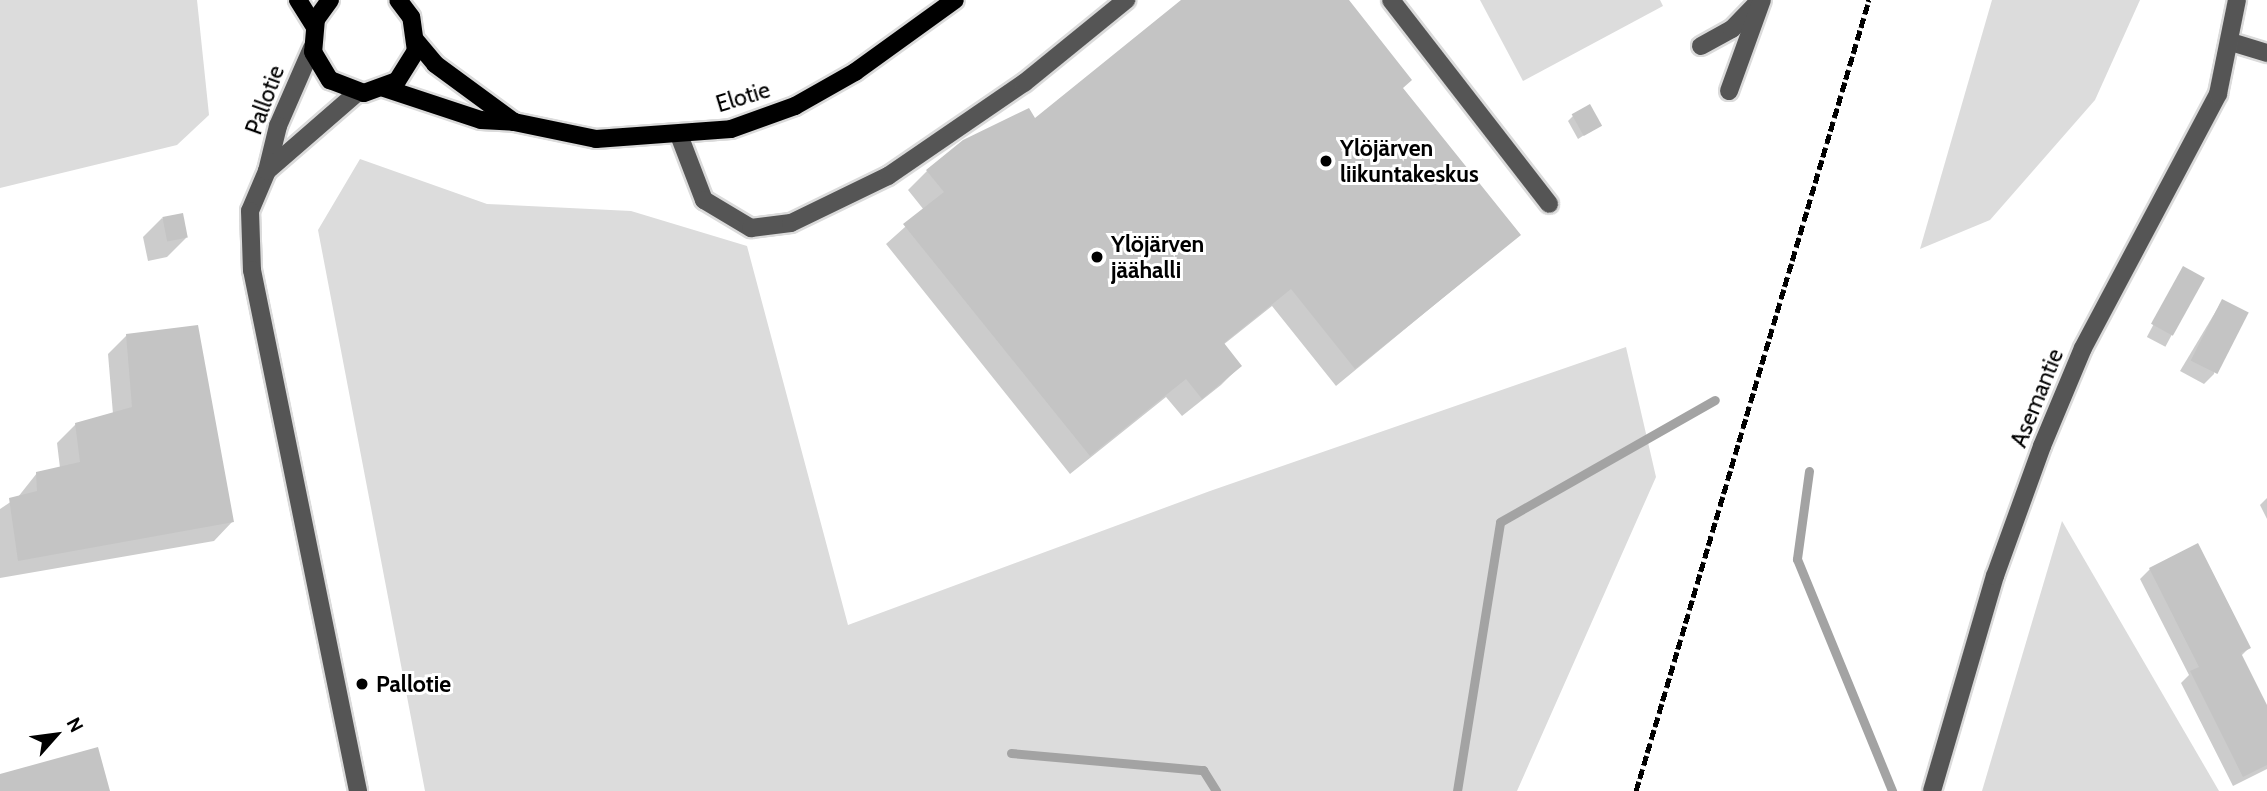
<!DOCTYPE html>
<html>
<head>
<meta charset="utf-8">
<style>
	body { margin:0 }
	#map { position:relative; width:2267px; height:791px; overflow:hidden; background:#fff; font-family:Cabin,sans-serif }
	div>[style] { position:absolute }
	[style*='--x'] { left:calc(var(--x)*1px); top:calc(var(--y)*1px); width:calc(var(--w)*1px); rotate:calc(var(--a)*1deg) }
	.green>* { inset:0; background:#dcdcdc }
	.shadow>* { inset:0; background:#0003; transform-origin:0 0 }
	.stream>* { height:9px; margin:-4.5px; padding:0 4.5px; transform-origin:4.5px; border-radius:4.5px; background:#a3a3a3 }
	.building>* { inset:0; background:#c4c4c4; transform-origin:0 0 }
	.roads { filter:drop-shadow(2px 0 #dbdbdb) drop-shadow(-2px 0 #dbdbdb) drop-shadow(0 2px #dbdbdb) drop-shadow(0 -2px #dbdbdb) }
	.minor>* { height:18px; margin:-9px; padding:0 9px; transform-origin:9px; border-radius:9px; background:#555 }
	.major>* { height:18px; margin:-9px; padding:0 9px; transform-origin:9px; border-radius:9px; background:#000 }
	.rail>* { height:5px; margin-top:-2.5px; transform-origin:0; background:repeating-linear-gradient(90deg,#000 0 10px,transparent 0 13.5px) }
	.dots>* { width:19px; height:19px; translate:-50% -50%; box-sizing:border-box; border:4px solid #fff; border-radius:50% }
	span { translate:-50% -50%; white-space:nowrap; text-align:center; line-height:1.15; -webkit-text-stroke:6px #fff; paint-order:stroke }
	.street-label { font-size:23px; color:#000 }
	.poi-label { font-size:23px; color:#000; font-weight:700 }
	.left { translate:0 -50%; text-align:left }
	.north { position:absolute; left:21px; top:700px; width:70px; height:70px; -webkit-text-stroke:5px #fff; paint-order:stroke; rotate:62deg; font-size:19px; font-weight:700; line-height:28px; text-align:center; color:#000 }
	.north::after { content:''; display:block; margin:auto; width:24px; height:32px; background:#000; clip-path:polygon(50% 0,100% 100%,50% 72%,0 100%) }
</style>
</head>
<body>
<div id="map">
	<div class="green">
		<i style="clip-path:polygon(0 0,197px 0,209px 115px,177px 145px,0 188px)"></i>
		<i style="clip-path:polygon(1480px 0,1660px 0,1663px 6px,1523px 81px)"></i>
		<i style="clip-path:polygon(1992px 0,2140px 0,2095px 100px,1990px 220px,1920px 249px)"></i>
		<i style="clip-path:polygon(360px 159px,487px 204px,631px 211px,747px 246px,848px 625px,1210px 491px,1626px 347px,1656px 477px,1517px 791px,425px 791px,318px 230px)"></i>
		<i style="clip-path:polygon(2062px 521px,2219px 791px,1982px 791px)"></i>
	</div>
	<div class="shadow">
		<i style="clip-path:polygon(1184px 0,1346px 0,1401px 88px,1519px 235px,1336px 386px,1272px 306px,1223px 345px,1240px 366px,1221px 385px,1182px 416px,1166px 397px,1070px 474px,886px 244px,924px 210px,908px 190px,927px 171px,964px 142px,1035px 120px)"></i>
		<i style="clip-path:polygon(1573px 116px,1600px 125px,1578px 139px,1568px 121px)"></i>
		<i style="clip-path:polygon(162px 218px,186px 238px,167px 257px,148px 261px,143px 237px)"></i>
		<i style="left:2183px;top:269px;width:21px;height:77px;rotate:28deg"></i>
		<i style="clip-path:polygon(2222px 301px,2214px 374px,2204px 384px,2180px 371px)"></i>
		<i style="clip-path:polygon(127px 335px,232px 522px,214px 541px,0 578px,0 509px,18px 497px,37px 473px,60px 468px,57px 443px,76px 424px,113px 414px,108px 354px)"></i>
		<i style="clip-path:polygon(2267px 498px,2267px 519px,2260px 505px)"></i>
		<i style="clip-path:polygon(2150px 569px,2249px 648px,2241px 656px,2267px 709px,2267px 769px,2233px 786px,2181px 683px,2189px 675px,2140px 579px)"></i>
	</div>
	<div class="stream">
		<i style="--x:1809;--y:471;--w:89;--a:97.8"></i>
		<i style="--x:1797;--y:559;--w:251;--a:67.7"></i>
		<i style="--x:1011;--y:753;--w:193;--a:5.1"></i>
		<i style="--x:1203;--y:770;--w:25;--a:58"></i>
		<i style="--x:1457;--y:791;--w:272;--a:-80.9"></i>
		<i style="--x:1500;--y:522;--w:247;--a:-29.6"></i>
	</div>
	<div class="building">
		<i style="clip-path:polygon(1181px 0,1349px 0,1412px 80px,1403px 88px,1521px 235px,1355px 369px,1291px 289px,1224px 343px,1242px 366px,1202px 399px,1186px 379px,1090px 456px,903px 224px,944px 192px,926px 170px,963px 140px,1029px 108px,1035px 118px)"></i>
		<i style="left:1590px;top:104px;width:25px;height:21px;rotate:61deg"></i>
		<i style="left:183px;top:213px;width:25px;height:21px;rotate:79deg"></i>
		<i style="left:2183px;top:266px;width:25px;height:66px;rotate:29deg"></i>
		<i style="left:2222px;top:299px;width:30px;height:69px;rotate:27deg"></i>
		<i style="clip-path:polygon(198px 325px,234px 522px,18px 561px,9px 498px,37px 491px,36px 472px,80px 462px,75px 423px,132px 407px,126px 334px)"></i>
		<i style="clip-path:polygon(2198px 543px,2251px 648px,2241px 653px,2267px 705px,2267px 765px,2243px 777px,2190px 671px,2199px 667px,2149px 568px)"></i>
		<i style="clip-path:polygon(98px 747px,110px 791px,0 791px,0 774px)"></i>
	</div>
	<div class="roads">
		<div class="minor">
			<i style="--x:1391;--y:0;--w:258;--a:52.2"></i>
			<i style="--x:2231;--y:42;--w:38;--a:17"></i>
			<i style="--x:1701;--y:46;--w:35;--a:-29"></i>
			<i style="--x:1732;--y:29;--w:37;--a:-46"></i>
			<i style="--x:312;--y:48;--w:85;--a:113.6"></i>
			<i style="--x:278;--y:126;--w:46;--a:103.7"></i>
			<i style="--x:267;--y:171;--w:43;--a:113"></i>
			<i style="--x:250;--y:211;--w:59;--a:88.1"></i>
			<i style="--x:252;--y:270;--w:532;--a:78.5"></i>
			<i style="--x:1729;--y:91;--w:97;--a:-70.1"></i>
			<i style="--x:679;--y:135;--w:70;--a:69"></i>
			<i style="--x:704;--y:200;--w:55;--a:30.8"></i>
			<i style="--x:751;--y:228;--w:40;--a:-7.1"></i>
			<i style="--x:791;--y:223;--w:108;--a:-25.9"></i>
			<i style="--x:888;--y:176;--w:165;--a:-34.4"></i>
			<i style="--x:1024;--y:83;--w:132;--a:-39.1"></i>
			<i style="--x:267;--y:171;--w:121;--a:-41"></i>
			<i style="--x:1932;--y:791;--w:224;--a:-73.7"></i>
			<i style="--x:1995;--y:576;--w:138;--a:-70.1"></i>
			<i style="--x:2042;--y:446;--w:106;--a:-67.3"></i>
			<i style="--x:2083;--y:348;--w:288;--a:-62"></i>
			<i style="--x:2218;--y:94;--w:96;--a:-78.6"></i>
		</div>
		<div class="major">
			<i style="--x:298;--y:0;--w:31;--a:58"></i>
			<i style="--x:330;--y:0;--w:24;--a:126"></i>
			<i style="--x:316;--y:19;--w:33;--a:95"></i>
			<i style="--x:313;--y:52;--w:33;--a:59"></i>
			<i style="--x:330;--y:80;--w:36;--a:21"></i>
			<i style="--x:364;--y:93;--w:35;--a:-20"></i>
			<i style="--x:397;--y:81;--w:36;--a:-58"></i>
			<i style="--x:416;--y:51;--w:34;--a:-98"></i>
			<i style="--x:411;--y:17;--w:21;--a:-127"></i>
			<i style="--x:416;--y:41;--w:30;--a:50"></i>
			<i style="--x:435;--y:64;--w:98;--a:36.3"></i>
			<i style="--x:384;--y:88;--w:102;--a:18.3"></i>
			<i style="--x:481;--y:120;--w:33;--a:3"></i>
			<i style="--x:514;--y:122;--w:84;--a:11.7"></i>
			<i style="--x:596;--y:139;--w:135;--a:-4.2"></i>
			<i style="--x:731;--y:129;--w:68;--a:-19.8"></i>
			<i style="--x:795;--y:106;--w:69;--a:-29.5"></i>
			<i style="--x:855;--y:72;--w:123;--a:-35.8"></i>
		</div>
	</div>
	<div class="rail">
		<i style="--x:1636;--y:791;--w:825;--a:-73.59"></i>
	</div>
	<div class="dots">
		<i style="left:1326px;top:161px;background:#000"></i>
		<i style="left:1097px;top:257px;background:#000"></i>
		<i style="left:362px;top:684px;background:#000"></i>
	</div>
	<div class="street-label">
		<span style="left:743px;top:97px;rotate:-17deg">Elotie</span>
		<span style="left:265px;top:100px;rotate:-70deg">Pallotie</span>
		<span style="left:2037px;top:398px;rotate:-68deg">Asemantie</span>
	</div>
	<div class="poi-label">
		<span class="left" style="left:1340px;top:161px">Ylöjärven<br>liikuntakeskus</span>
		<span class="left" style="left:1111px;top:257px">Ylöjärven<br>jäähalli</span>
		<span class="left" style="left:376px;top:684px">Pallotie</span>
	</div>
	<div class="north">N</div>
</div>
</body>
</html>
